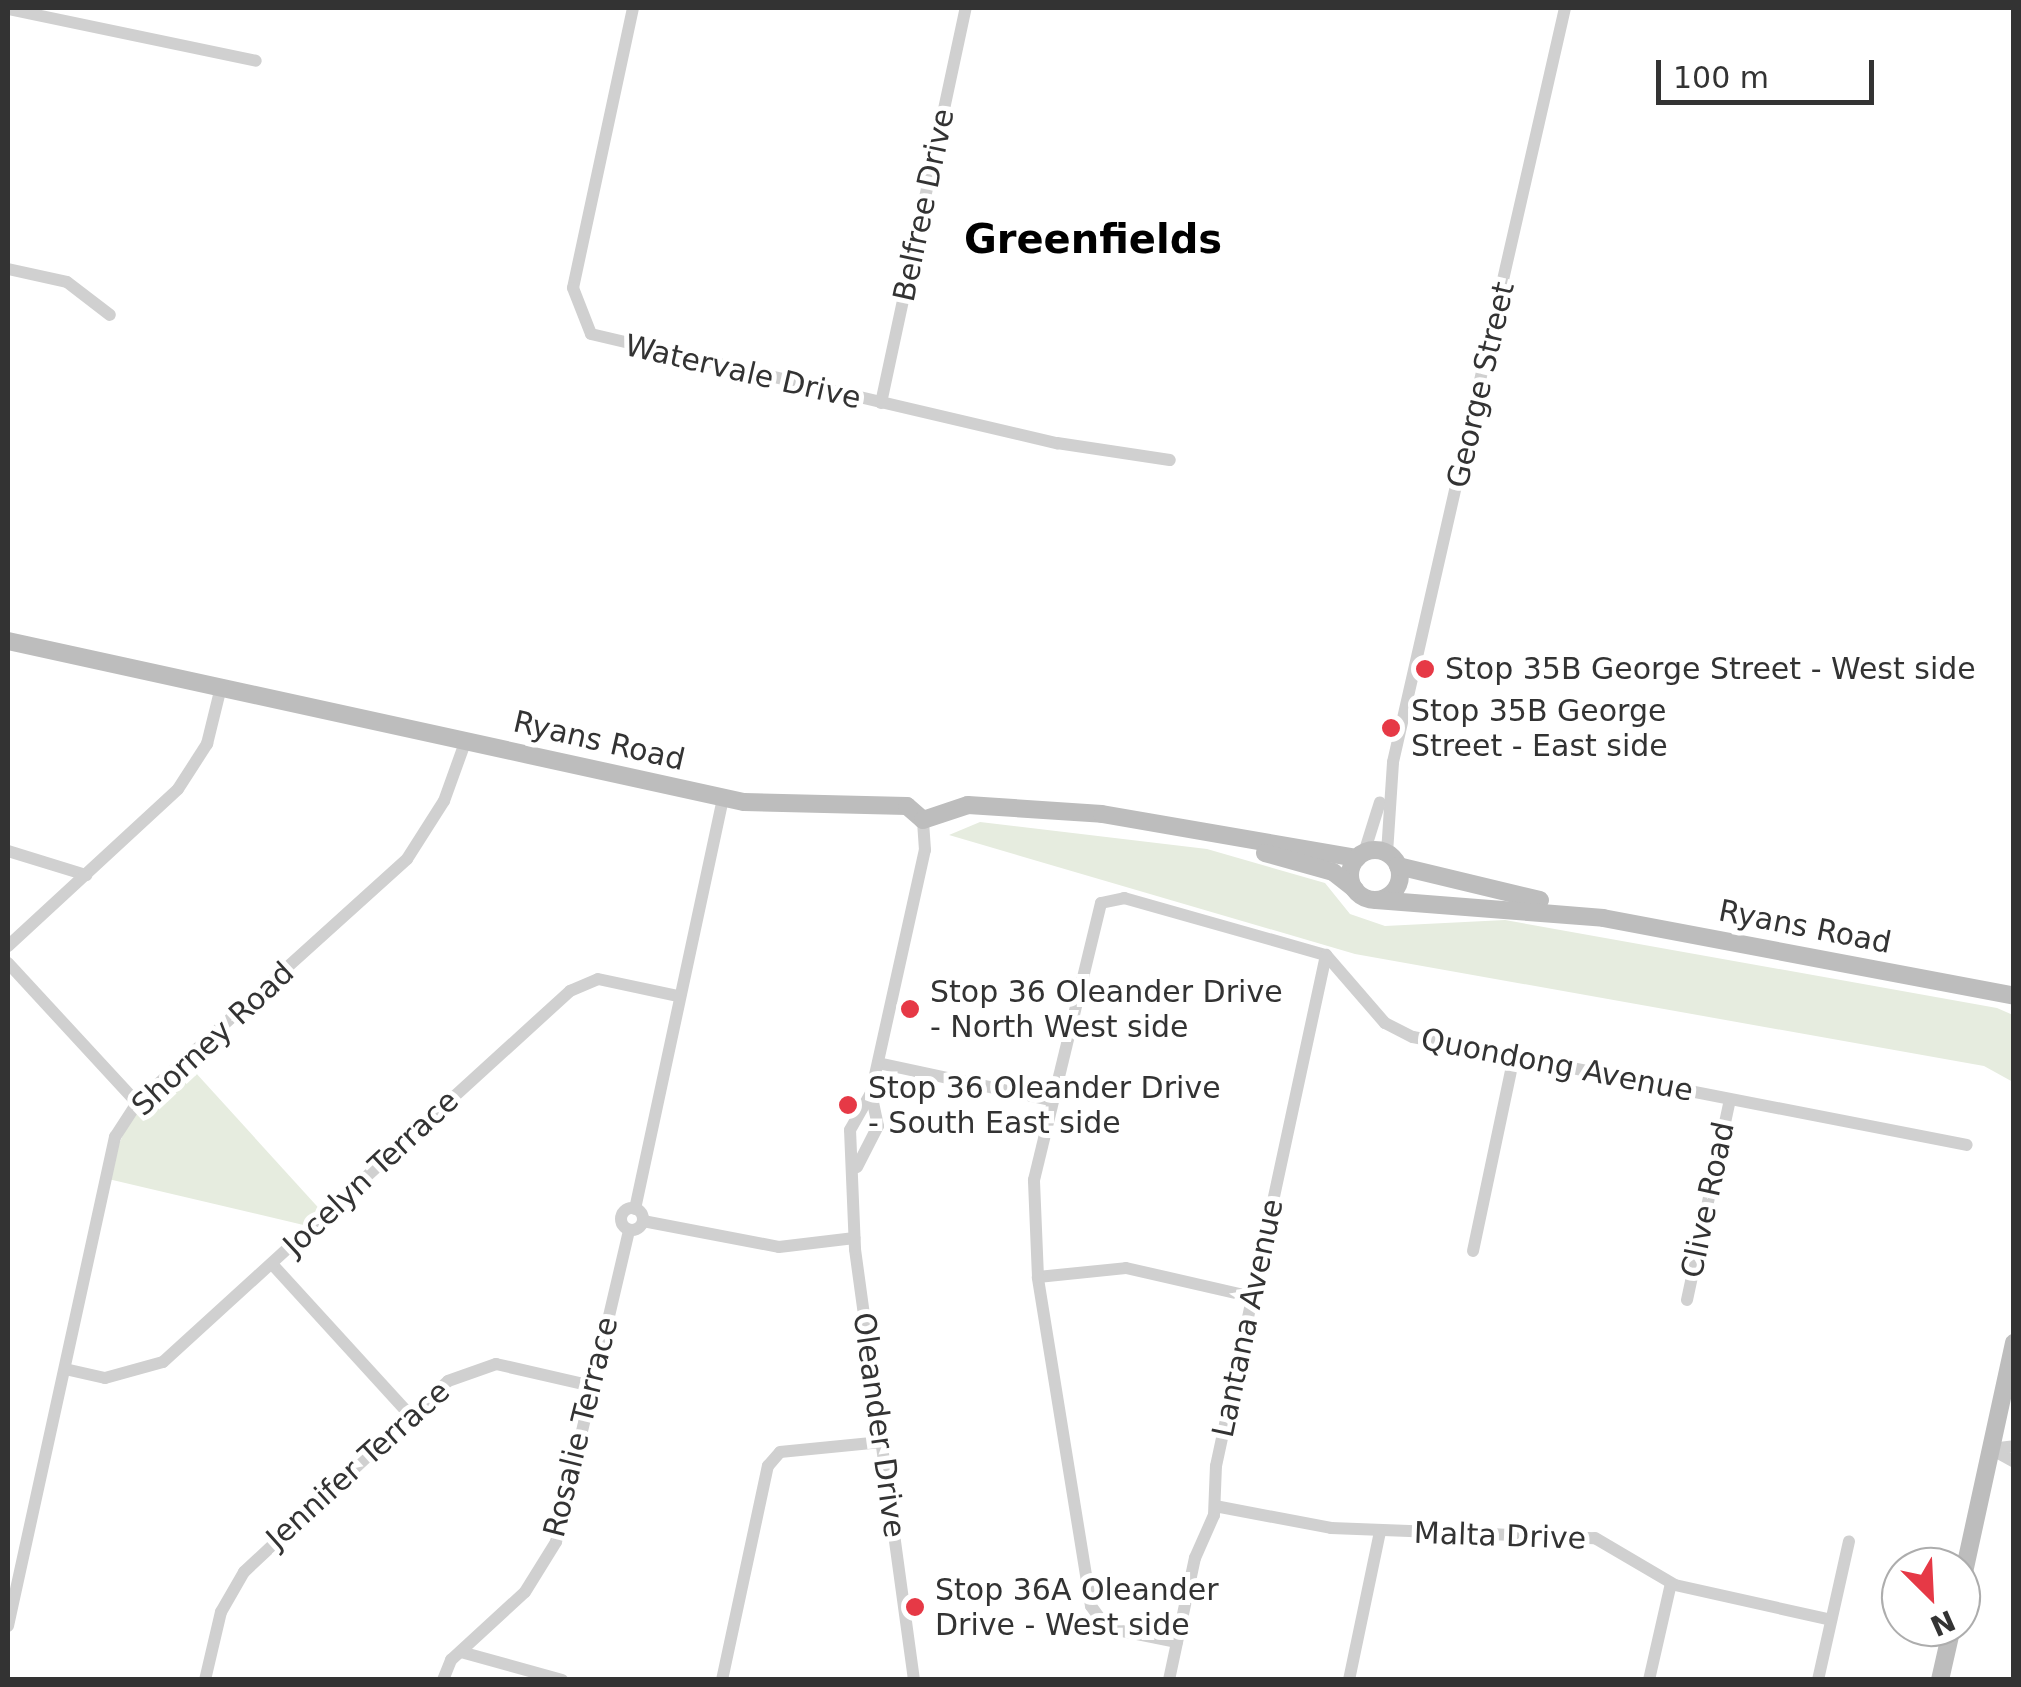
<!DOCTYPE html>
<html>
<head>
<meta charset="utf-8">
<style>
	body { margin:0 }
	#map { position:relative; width:2021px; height:1687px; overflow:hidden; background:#fff; font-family:"DejaVu Sans",sans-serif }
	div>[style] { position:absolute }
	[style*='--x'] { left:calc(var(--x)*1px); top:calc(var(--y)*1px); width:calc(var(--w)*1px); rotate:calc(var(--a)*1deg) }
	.green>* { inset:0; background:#e6ecdf }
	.street>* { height:12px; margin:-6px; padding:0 6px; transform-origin:6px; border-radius:6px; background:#d0d0d0 }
	.street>.ring { margin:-6px; padding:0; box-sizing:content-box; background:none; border:12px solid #d0d0d0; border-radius:50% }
	.secondary>* { height:18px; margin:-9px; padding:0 9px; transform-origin:9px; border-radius:9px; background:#bdbdbd }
	.secondary>.ring { margin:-9px; padding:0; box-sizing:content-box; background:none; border:18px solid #bdbdbd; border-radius:50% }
	.dots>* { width:28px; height:28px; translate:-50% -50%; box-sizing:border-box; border:5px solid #fff; border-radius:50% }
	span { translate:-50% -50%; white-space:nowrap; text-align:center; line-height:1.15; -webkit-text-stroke:10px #fff; paint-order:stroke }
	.street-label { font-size:30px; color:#333 }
	.poi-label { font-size:30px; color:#333 }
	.left { translate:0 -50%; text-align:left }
	.district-label { font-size:40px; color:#000; font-weight:700 }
	.frame { position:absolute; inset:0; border:10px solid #333; pointer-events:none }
	.north { position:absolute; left:1881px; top:1547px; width:100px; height:100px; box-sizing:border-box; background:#fff; border:2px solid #adadad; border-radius:50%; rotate:156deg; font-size:28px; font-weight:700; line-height:40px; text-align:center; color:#333 }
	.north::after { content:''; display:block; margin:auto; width:35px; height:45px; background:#e63946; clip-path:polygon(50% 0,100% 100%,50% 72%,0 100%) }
	.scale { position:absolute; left:1656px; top:60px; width:218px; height:45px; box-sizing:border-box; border:5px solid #333; border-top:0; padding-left:12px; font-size:30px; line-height:35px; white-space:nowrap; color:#333; -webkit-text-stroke:8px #fff; paint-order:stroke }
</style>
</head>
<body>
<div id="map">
	<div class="green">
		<i style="clip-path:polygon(980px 822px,1207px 849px,1325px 883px,1350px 914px,1385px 926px,1505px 920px,1997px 1008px,2013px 1015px,2013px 1082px,1984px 1066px,1355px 954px,949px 835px)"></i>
		<i style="clip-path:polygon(185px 1061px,325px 1215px,312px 1227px,104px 1178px,137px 1103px)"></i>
	</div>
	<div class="street">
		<i style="--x:633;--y:8;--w:286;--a:102.1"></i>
		<i style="--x:573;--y:288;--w:49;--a:68.6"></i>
		<i style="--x:591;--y:334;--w:479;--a:13.2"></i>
		<i style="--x:1057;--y:443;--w:114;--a:8.6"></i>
		<i style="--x:8;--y:9;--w:253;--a:11.8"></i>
		<i style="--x:8;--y:269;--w:60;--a:12.4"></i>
		<i style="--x:67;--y:282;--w:54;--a:37.5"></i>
		<i style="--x:881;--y:403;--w:404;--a:-77.9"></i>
		<i style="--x:8;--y:851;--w:82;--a:17.1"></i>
		<i style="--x:1364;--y:853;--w:53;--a:-72.6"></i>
		<i style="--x:1387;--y:853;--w:91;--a:-86.2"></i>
		<i style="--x:1393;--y:762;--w:773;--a:-77.15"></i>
		<i style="--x:8;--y:946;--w:231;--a:-42.7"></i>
		<i style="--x:178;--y:789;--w:54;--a:-57.2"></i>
		<i style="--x:207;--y:744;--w:59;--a:-76.2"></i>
		<i style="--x:8;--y:963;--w:190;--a:47.3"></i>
		<i style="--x:878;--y:1063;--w:177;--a:12.1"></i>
		<i style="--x:857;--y:1167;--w:46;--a:-62.9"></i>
		<i style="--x:878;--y:1126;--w:34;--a:-102"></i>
		<i class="ring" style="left:621px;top:1208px;width:10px;height:10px"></i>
		<i style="--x:635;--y:1209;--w:421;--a:-77.9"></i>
		<i style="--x:643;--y:1221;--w:138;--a:10.8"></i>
		<i style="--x:779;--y:1247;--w:76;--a:-6.8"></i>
		<i style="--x:1473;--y:1251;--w:198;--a:-78.1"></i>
		<i style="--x:272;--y:1264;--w:205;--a:47.6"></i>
		<i style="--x:1038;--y:1277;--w:88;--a:-5.8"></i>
		<i style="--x:1126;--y:1268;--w:130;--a:12.9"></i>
		<i style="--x:1687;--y:1300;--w:205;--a:-77.9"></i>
		<i style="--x:65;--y:1369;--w:41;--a:12.7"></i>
		<i style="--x:105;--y:1378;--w:60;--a:-15.4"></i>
		<i style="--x:163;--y:1362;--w:551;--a:-42.35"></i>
		<i style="--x:570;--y:991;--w:30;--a:-23"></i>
		<i style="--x:598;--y:979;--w:81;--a:12.1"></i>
		<i style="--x:1991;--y:1449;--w:26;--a:29"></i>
		<i style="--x:1991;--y:1449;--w:23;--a:-7"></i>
		<i style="--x:1215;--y:1506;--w:118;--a:10.7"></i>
		<i style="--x:1331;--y:1528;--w:264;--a:2.2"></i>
		<i style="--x:1595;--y:1538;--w:93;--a:30.4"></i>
		<i style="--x:1675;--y:1585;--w:160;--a:12.6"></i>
		<i style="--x:8;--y:1626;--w:501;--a:-77.66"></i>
		<i style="--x:115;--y:1137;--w:40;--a:-57.1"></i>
		<i style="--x:137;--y:1103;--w:364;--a:-42.1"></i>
		<i style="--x:407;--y:859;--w:69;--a:-57.5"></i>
		<i style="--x:444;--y:801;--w:65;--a:-70.2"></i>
		<i style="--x:1177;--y:1642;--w:71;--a:-168.7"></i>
		<i style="--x:1107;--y:1628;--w:27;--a:-126"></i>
		<i style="--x:1091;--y:1606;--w:333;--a:-99.2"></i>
		<i style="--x:1038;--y:1277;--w:97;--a:-92.4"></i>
		<i style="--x:1034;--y:1180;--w:285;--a:-76.4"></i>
		<i style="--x:1101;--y:903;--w:24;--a:-12"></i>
		<i style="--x:1124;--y:898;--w:210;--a:15.8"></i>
		<i style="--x:1326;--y:955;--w:90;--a:49.1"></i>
		<i style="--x:1385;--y:1023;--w:31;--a:27"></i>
		<i style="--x:1413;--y:1037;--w:564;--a:11.03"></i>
		<i style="--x:461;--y:1652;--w:105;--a:15.5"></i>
		<i style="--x:205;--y:1680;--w:70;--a:-76.8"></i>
		<i style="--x:221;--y:1612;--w:46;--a:-60.1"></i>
		<i style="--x:244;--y:1572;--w:279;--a:-43.1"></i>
		<i style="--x:448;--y:1381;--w:51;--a:-19.5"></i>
		<i style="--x:496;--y:1364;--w:98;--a:12.9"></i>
		<i style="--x:443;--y:1680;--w:22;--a:-68"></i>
		<i style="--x:451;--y:1660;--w:100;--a:-42.6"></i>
		<i style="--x:525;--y:1592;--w:59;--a:-58.2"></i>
		<i style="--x:556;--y:1542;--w:320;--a:-76.8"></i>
		<i style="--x:722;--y:1680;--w:219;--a:-77.9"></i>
		<i style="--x:768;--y:1466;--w:18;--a:-49"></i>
		<i style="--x:780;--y:1452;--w:102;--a:-5.6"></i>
		<i style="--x:914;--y:1680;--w:435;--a:-97.8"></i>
		<i style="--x:855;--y:1249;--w:119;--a:-92.4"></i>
		<i style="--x:850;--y:1130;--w:43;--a:-60.4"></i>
		<i style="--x:871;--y:1093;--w:249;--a:-77.5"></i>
		<i style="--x:925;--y:850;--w:30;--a:-94"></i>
		<i style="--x:1169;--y:1680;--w:125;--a:-78"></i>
		<i style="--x:1195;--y:1558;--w:47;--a:-66.2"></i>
		<i style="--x:1214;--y:1515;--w:49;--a:-87.7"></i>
		<i style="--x:1216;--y:1466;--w:523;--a:-77.85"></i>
		<i style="--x:1349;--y:1680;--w:152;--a:-78.2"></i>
		<i style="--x:1649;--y:1680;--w:99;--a:-77.2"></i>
		<i style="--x:1818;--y:1680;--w:142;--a:-77.4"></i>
	</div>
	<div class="secondary">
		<i style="--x:8;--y:641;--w:753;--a:12.34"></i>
		<i style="--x:744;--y:802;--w:163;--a:1.4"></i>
		<i style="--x:907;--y:806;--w:21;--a:41"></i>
		<i style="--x:923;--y:820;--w:47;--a:-18.4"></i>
		<i style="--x:968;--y:805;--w:134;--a:3.8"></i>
		<i style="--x:1102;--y:814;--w:259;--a:9.8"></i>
		<i class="ring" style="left:1350px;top:850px;width:32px;height:32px"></i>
		<i style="--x:1265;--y:853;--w:71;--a:15.6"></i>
		<i style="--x:1333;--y:872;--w:28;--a:38"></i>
		<i style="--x:1398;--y:866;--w:146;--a:13.5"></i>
		<i style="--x:1376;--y:900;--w:228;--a:4.5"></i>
		<i style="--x:1603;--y:918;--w:418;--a:10.7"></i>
		<i style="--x:1961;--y:1586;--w:249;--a:-77.7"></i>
		<i style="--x:1940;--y:1680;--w:54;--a:-77.2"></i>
	</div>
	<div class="dots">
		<i style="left:1425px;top:669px;background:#e63946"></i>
		<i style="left:1391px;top:728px;background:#e63946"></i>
		<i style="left:910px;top:1009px;background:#e63946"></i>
		<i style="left:848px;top:1105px;background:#e63946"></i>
		<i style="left:915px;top:1607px;background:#e63946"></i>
	</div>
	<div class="street-label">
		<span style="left:924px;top:205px;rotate:-78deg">Belfree Drive</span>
		<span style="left:743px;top:372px;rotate:13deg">Watervale Drive</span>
		<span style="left:1481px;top:385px;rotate:-77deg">George Street</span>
		<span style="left:599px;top:741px;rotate:13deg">Ryans Road</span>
		<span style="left:1805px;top:927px;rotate:11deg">Ryans Road</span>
		<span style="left:213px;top:1039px;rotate:-43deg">Shorney Road</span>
		<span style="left:1557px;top:1065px;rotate:11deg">Quondong Avenue</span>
		<span style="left:371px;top:1173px;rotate:-43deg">Jocelyn Terrace</span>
		<span style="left:1708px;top:1200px;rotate:-78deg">Clive Road</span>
		<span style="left:1248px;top:1318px;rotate:-78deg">Lantana Avenue</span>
		<span style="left:879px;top:1425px;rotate:82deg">Oleander Drive</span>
		<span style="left:581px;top:1427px;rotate:-76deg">Rosalie Terrace</span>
		<span style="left:358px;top:1465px;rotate:-42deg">Jennifer Terrace</span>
		<span style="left:1500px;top:1536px;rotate:2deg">Malta Drive</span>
	</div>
	<div class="poi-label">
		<span class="left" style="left:1445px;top:669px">Stop 35B George Street - West side</span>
		<span class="left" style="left:1411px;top:728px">Stop 35B George<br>Street - East side</span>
		<span class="left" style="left:930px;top:1009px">Stop 36 Oleander Drive<br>- North West side</span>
		<span class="left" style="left:868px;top:1105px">Stop 36 Oleander Drive<br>- South East side</span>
		<span class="left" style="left:935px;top:1607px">Stop 36A Oleander<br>Drive - West side</span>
	</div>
	<div class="district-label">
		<span style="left:1093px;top:239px">Greenfields</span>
	</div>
	<div class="frame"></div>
	<div class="north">N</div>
	<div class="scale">100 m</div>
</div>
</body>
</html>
